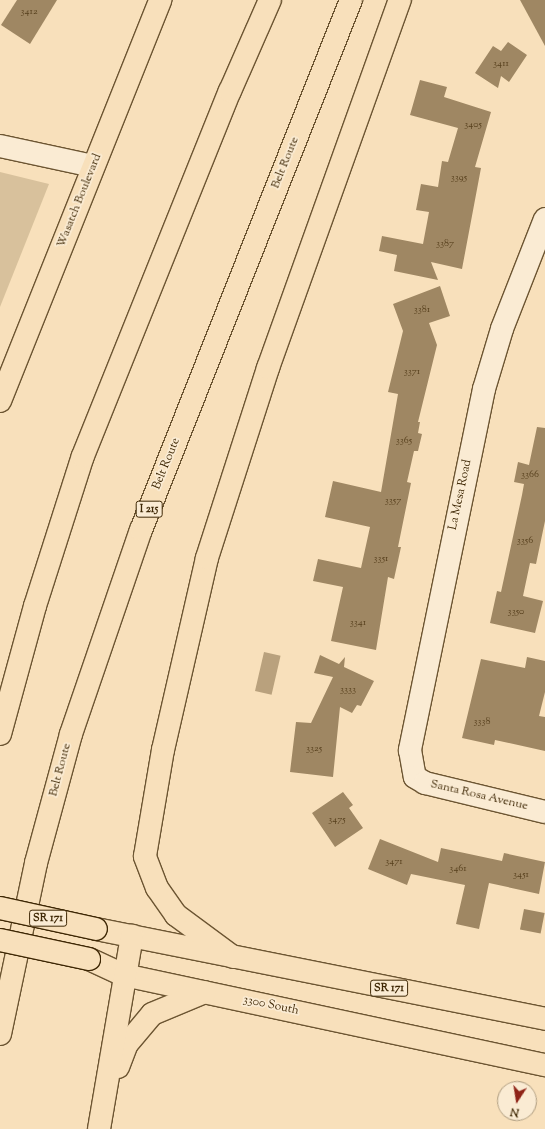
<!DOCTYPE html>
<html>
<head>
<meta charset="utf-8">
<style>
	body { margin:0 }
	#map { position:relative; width:545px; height:1129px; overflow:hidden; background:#f8e0bb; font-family:"Sorts Mill Goudy",serif }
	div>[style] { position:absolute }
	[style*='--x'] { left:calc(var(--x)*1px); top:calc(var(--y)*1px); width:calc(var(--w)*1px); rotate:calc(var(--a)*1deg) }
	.green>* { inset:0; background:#d8c19c }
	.water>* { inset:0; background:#b9a17d; transform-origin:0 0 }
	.building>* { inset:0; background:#9f8763; transform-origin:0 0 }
	.roads { filter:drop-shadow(1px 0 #6c5532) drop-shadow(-1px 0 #6c5532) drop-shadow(0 1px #6c5532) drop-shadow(0 -1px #6c5532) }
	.street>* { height:22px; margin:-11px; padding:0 11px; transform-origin:11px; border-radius:11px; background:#faebd3 }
	.primary>* { height:22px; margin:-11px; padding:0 11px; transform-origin:11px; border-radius:11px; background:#f8e0bb }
	.highway>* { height:22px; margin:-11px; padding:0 11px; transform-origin:11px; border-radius:11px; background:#f8e0bb }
	.bridges { filter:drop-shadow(1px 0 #3e2704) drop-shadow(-1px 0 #3e2704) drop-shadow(0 1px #3e2704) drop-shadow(0 -1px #3e2704) }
	.primary-bridge>* { height:22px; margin:-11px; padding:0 11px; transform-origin:11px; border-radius:11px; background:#f8e0bb }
	span { translate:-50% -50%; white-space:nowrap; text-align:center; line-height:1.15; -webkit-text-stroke:3.5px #faebd3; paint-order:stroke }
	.number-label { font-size:10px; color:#563f1c }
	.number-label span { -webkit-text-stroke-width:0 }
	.shield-label span { padding:1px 3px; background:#faebd3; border:1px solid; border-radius:3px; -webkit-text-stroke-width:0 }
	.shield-label { font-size:11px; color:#3e2704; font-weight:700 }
	.street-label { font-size:12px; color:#3e2704 }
	.north { position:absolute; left:497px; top:1081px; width:40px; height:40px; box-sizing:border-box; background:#faebd3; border:1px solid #af9d80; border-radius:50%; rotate:192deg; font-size:11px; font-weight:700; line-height:16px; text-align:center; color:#3e2704 }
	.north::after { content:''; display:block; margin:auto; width:14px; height:18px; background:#8f2418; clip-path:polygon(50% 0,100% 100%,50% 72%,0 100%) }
</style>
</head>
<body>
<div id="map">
	<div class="green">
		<i style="clip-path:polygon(0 172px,49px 184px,0 307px)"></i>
	</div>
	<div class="water">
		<i style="left:264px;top:652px;width:17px;height:40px;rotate:13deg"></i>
	</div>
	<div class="building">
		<i style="clip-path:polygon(17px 0,57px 0,30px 44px,1px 25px)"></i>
		<i style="clip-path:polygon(520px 0,545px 0,545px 46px)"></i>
		<i style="clip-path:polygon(508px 42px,527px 55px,509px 82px,501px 76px,498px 88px,475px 73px,493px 46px,501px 51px)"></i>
		<i style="clip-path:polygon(420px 80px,447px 87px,444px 97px,491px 112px,475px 167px,481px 168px,462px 269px,431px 262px,438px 280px,394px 271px,397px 255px,379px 251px,382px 236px,423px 244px,429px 212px,416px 210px,421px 184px,438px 187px,442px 161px,448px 162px,458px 128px,410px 115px)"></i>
		<i style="clip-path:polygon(440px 286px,450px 316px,429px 323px,437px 345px,418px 422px,420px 422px,418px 433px,422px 434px,418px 451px,414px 451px,407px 482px,411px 483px,398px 547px,401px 547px,394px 579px,388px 577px,376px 650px,331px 641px,343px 587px,313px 581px,318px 559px,361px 568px,370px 527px,325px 517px,333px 481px,381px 492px,398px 394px,388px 392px,403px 331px,393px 304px)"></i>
		<i style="clip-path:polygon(537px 427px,545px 428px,545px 521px,536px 564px,530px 563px,523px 596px,543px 601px,535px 633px,490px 623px,497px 591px,501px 592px,522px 495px,524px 484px,514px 482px,518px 462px,529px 465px)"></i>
		<i style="clip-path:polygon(320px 655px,339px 664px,345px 657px,344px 667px,374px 681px,361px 706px,357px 705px,352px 713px,340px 707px,333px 777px,290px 772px,296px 722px,311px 723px,333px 677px,314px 673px)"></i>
		<i style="clip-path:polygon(527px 657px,545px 661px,545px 692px,539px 716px,545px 717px,545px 751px,495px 740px,494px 745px,462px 738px,481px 659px,525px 668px)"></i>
		<i style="clip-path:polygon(343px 792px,353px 805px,349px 808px,363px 828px,335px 847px,312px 813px)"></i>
		<i style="clip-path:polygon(380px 839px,438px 862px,441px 848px,502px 861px,504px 853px,545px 862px,539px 894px,489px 883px,479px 929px,456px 924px,465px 885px,411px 874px,407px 885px,368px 869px)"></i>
		<i style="left:524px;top:909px;width:21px;height:21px;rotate:11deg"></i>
	</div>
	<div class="roads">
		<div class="street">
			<i style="--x:0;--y:146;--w:95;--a:12.1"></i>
			<i style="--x:545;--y:219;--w:118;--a:111.4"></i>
			<i style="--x:502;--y:329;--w:63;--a:106.7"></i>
			<i style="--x:484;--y:389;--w:369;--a:101.6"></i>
			<i style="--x:410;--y:750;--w:27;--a:80"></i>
			<i style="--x:415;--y:777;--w:12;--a:31"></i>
			<i style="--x:425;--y:783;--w:123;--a:13.6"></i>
		</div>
		<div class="primary">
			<i style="--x:0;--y:401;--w:432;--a:-68.2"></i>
			<i style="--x:96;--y:929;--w:458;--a:11.3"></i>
			<i style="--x:89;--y:959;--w:38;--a:25"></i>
			<i style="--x:124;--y:975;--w:431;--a:12.1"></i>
		</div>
		<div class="highway">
			<i style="--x:0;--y:734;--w:133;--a:-74.7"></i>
			<i style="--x:35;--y:606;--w:157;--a:-72.3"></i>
			<i style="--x:83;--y:456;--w:393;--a:-68.1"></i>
			<i style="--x:230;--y:91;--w:99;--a:-66.3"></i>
			<i style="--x:233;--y:957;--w:71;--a:-143.6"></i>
			<i style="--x:176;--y:915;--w:33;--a:-125"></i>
			<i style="--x:157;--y:888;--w:34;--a:-111"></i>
			<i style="--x:145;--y:856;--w:108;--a:-80.4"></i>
			<i style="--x:163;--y:750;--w:197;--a:-77.1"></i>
			<i style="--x:207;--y:558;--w:200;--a:-72.2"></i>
			<i style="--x:268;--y:368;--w:391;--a:-70.3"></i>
			<i style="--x:0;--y:1034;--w:175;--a:-78.1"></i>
			<i style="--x:36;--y:863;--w:134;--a:-74.8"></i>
			<i style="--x:71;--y:734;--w:216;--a:-71.1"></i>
			<i style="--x:141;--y:530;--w:570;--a:-68.39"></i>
			<i style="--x:118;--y:1067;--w:25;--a:-69"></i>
			<i style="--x:127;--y:1044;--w:39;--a:-50"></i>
			<i style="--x:152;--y:1014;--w:57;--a:-22.5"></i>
			<i style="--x:99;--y:1129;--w:196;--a:-80.3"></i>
		</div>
	</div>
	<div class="bridges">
		<div class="primary-bridge">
			<i style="--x:0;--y:908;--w:98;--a:12.3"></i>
			<i style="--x:0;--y:940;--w:91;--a:12.1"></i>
		</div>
	</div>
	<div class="number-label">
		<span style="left:29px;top:12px">3412</span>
		<span style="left:501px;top:64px">3411</span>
		<span style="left:473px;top:125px">3405</span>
		<span style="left:459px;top:178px">3395</span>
		<span style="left:445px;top:244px">3387</span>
		<span style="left:422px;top:310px">3381</span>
		<span style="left:412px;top:372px">3371</span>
		<span style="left:404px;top:441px">3365</span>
		<span style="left:530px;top:475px">3366</span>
		<span style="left:393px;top:501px">3357</span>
		<span style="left:525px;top:541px">3356</span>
		<span style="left:381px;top:559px">3351</span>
		<span style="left:516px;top:612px">3350</span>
		<span style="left:358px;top:623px">3341</span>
		<span style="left:348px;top:690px">3333</span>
		<span style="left:482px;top:722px">3338</span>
		<span style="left:314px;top:749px">3325</span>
		<span style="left:337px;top:820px">3475</span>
		<span style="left:394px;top:862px">3471</span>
		<span style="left:458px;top:869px">3461</span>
		<span style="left:521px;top:875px">3451</span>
	</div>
	<div class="shield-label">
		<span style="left:149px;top:509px">I 215</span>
		<span style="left:48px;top:918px">SR 171</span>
		<span style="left:389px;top:988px">SR 171</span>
	</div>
	<div class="street-label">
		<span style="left:286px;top:163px;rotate:-68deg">Belt Route</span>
		<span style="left:80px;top:201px;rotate:-68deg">Wasatch Boulevard</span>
		<span style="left:167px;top:464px;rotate:-68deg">Belt Route</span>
		<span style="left:461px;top:495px;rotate:-78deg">La Mesa Road</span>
		<span style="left:61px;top:770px;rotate:-75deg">Belt Route</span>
		<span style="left:479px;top:796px;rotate:13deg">Santa Rosa Avenue</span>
		<span style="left:271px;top:1006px;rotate:12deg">3300 South</span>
	</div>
	<div class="north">N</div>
</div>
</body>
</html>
